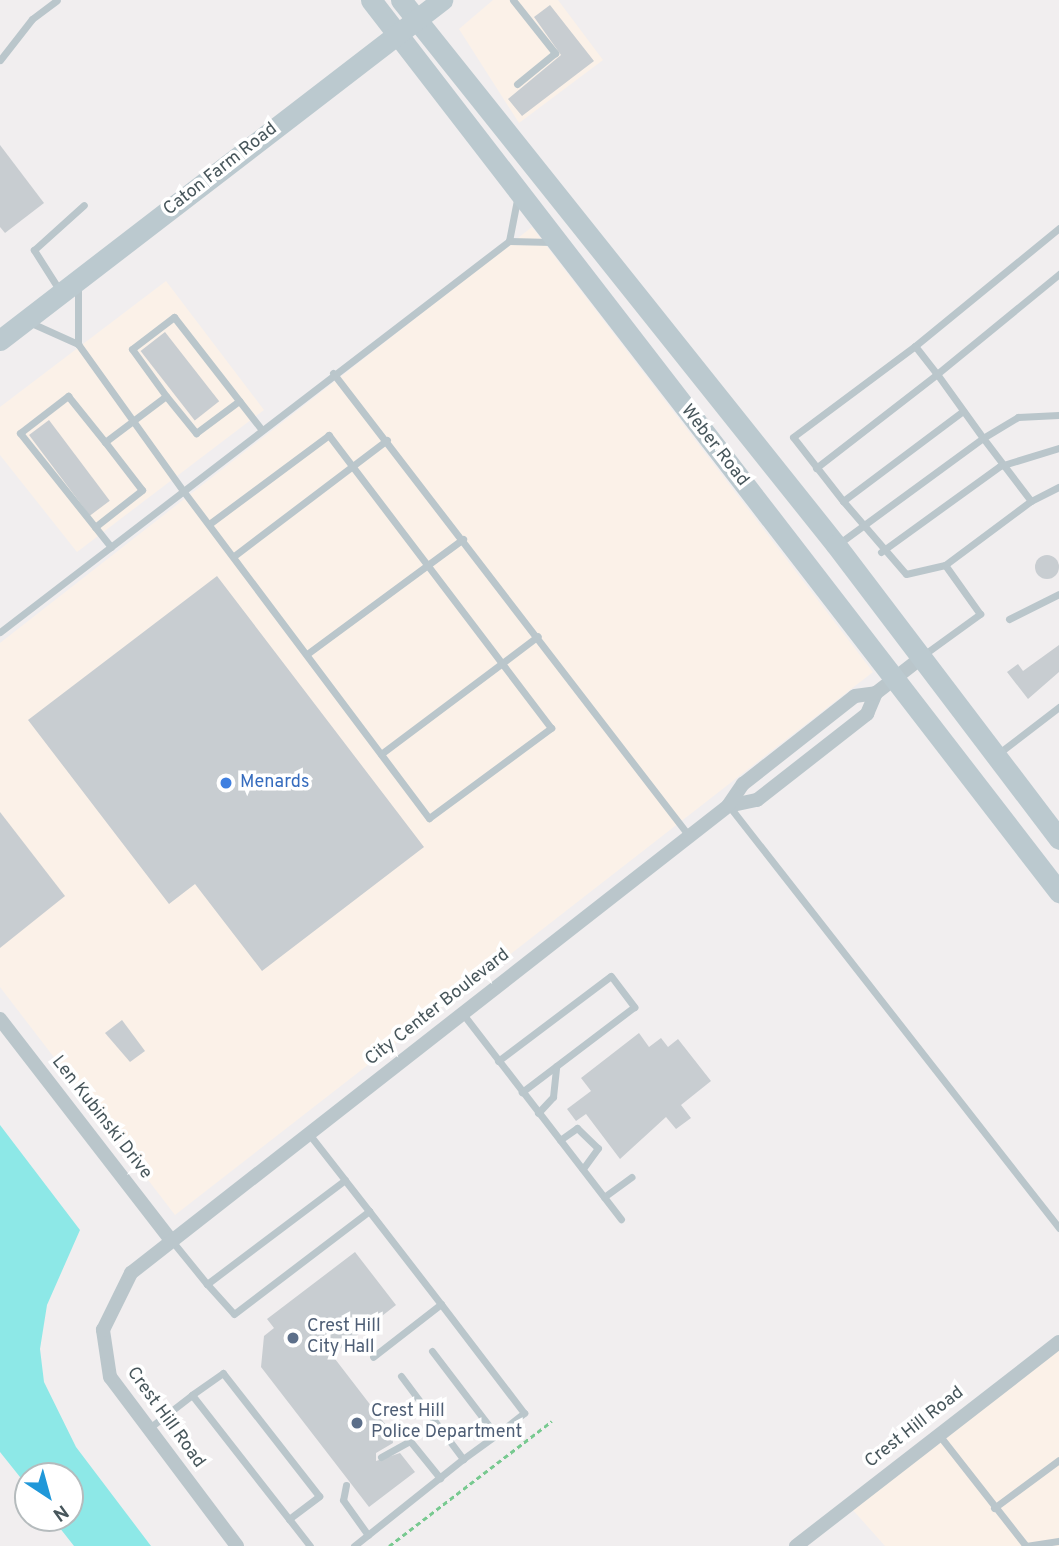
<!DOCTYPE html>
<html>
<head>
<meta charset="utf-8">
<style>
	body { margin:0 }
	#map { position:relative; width:1059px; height:1546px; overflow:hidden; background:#f1eeef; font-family:Overpass,sans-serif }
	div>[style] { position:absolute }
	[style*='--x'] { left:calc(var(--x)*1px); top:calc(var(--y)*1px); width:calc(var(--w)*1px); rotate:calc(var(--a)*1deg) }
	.commercial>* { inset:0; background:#fbf1e8 }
	.water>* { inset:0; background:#8de8e7 }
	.building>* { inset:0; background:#c8cdd1; transform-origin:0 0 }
	.round { border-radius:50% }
	.path>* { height:2.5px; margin-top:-1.25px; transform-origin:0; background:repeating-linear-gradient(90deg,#78c990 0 5px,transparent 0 8.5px) }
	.lane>* { height:7px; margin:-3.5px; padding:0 3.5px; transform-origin:3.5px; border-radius:3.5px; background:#bac6cb }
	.street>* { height:14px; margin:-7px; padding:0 7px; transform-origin:7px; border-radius:7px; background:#bac6cb }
	.secondary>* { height:21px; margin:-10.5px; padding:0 10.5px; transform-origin:10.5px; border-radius:10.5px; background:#bbc9cf }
	.dots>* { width:19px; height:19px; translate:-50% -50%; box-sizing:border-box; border:4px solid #fff; border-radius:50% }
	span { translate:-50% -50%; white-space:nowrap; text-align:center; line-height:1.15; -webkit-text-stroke:7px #fff; paint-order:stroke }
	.street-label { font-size:18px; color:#47565b }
	.shop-label { font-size:18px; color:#366cbe }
	.left { translate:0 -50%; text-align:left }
	.service-label { font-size:18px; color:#4e5e75 }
	.north { position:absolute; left:14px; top:1462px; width:70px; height:70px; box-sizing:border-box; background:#fff; border:2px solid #b5bbbd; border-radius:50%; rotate:144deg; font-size:19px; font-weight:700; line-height:28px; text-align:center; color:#47565b }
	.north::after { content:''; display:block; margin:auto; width:24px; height:32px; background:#2098d9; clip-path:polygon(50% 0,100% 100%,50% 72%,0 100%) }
</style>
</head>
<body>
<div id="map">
	<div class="commercial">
		<i style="clip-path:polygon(493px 0,558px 0,603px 60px,519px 123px,459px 29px)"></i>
		<i style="clip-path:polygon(532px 227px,873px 672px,175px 1215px,0 987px,0 643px)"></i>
		<i style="clip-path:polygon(166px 281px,264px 410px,77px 552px,0 455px,0 407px)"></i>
		<i style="clip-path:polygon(1059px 1348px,1059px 1546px,885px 1546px,852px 1509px)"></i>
	</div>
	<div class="water">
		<i style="clip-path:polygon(0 1125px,80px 1230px,47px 1305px,40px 1349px,44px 1382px,76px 1447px,151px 1546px,74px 1546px,52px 1518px,70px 1518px,70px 1476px,28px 1476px,28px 1487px,0 1452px)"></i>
	</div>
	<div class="building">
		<i style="clip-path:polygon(550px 5px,594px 61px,522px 116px,508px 99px,561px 55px,534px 17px)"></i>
		<i style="clip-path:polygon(0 145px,44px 203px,5px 233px,0 227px)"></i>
		<i style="left:165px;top:332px;width:88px;height:31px;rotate:52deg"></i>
		<i style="left:49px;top:420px;width:101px;height:25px;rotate:53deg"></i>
		<i class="round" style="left:1035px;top:555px;width:24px;height:24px"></i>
		<i style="clip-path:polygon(217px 576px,424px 847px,262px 971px,195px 884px,169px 904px,28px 720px)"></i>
		<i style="clip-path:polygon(1059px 645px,1059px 672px,1028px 699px,1007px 672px,1018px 664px,1023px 671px)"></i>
		<i style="clip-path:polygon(0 812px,65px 896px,0 948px)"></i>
		<i style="clip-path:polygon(122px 1020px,145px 1051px,130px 1062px,105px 1033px)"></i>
		<i style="clip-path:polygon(639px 1033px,649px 1047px,661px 1038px,668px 1047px,678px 1039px,711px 1081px,681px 1105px,691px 1118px,676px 1129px,666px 1117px,620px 1159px,586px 1114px,576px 1121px,567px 1109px,591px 1091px,581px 1078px)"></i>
		<i style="clip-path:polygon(355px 1252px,396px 1305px,332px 1355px,392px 1433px,393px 1443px,376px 1453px,376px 1461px,400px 1453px,415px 1472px,369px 1507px,261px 1367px,264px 1336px,274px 1328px,267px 1319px)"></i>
	</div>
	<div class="path">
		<i style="--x:389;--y:1546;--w:205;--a:-37.5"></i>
	</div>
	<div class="lane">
		<i style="--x:513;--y:0;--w:68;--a:51.6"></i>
		<i style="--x:555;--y:53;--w:49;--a:140.8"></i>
		<i style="--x:0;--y:60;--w:52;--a:-52"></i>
		<i style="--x:32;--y:19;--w:31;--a:-37"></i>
		<i style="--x:509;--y:241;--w:42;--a:-79"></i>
		<i style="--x:60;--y:291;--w:49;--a:-122.4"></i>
		<i style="--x:34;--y:250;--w:67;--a:-42"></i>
		<i style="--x:29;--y:322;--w:54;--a:24.2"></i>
		<i style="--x:78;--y:344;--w:57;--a:-90"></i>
		<i style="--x:78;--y:344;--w:182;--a:54.4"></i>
		<i style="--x:184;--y:492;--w:408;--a:53.1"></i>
		<i style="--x:429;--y:818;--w:152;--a:-36.4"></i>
		<i style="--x:551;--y:728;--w:368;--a:-127.2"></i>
		<i style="--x:329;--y:435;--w:149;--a:143.4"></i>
		<i style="--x:915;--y:346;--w:186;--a:-39.3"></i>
		<i style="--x:333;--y:373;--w:584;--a:52.44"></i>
		<i style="--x:166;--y:396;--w:48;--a:51"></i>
		<i style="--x:196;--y:433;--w:54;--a:-36.7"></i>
		<i style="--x:963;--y:411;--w:150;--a:143.1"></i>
		<i style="--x:843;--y:501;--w:96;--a:49.2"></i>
		<i style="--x:906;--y:574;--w:40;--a:-13"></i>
		<i style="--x:945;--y:565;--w:107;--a:-36.7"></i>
		<i style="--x:1031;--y:501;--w:79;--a:-127.3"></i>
		<i style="--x:983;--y:438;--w:41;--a:-31"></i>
		<i style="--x:1018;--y:417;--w:41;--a:-2.8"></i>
		<i style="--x:816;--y:468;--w:153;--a:-37.8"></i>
		<i style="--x:937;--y:374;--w:79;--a:54.3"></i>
		<i style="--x:983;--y:438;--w:180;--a:143.8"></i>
		<i style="--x:843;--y:501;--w:81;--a:-128"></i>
		<i style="--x:793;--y:437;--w:152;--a:-36.7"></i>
		<i style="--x:915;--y:346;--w:36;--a:52"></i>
		<i style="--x:937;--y:374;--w:158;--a:-39.3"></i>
		<i style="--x:1031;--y:501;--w:31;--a:-27"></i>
		<i style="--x:95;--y:527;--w:60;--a:-38.2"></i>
		<i style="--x:142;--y:490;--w:61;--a:-127.6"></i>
		<i style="--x:111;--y:547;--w:146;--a:-128.6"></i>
		<i style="--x:20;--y:433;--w:61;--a:-37.6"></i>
		<i style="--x:68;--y:396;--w:59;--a:51.2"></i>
		<i style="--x:105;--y:442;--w:76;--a:-37"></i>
		<i style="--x:166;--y:396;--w:58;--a:-125.9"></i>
		<i style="--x:132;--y:349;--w:53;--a:-37.3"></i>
		<i style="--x:174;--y:317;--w:143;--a:52.1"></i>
		<i style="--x:881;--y:552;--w:147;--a:-35.9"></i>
		<i style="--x:1000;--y:466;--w:62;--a:-17"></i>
		<i style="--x:234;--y:556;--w:192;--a:-37.2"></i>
		<i style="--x:1009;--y:619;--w:56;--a:-26.6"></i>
		<i style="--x:0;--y:632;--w:642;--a:-37.53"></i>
		<i style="--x:509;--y:241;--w:43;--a:1.3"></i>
		<i style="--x:307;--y:654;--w:194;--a:-36.4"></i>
		<i style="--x:922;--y:656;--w:72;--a:-35.9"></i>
		<i style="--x:980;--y:614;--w:60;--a:-125.5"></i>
		<i style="--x:999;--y:753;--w:76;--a:-37.5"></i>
		<i style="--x:381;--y:754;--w:196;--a:-36.9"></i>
		<i style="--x:729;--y:806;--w:536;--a:51.97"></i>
		<i style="--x:463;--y:1014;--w:259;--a:52.4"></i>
		<i style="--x:498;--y:1061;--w:141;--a:-37"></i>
		<i style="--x:611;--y:976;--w:39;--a:53"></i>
		<i style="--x:634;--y:1007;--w:141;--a:142.8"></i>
		<i style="--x:538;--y:1113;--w:22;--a:-47"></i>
		<i style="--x:553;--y:1097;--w:31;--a:-84"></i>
		<i style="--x:309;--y:1134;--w:58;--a:52"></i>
		<i style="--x:560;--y:1140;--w:21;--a:-35"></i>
		<i style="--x:577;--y:1128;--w:29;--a:44"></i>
		<i style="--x:598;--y:1148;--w:26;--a:126"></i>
		<i style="--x:604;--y:1197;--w:34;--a:-36"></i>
		<i style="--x:369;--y:1211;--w:118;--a:52.3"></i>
		<i style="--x:441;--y:1304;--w:86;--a:142.1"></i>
		<i style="--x:172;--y:1241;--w:55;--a:50.9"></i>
		<i style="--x:207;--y:1284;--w:40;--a:48"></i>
		<i style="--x:234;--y:1314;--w:170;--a:-37.3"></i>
		<i style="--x:369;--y:1211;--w:39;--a:-128"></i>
		<i style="--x:345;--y:1180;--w:173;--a:143"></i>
		<i style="--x:432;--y:1351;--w:106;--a:52.7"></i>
		<i style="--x:496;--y:1435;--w:36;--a:-38"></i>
		<i style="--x:524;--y:1413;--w:137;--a:-127.3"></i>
		<i style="--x:401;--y:1376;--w:104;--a:53.2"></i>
		<i style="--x:463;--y:1459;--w:41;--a:-36"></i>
		<i style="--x:148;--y:1429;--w:56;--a:-37.7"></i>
		<i style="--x:939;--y:1435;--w:141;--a:51.9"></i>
		<i style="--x:1026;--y:1546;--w:33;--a:-9"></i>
		<i style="--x:381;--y:1457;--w:33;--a:-29"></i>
		<i style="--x:410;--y:1441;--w:48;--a:51"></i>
		<i style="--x:346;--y:1485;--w:15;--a:101"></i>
		<i style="--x:343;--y:1500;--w:43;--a:54.5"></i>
		<i style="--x:994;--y:1508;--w:81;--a:-36.4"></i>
		<i style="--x:289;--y:1519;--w:38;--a:-37"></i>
		<i style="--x:319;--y:1496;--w:156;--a:-128"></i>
		<i style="--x:223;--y:1373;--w:38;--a:145"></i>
		<i style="--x:192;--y:1395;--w:157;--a:52"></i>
		<i style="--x:289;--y:1519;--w:34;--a:52"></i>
		<i style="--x:354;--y:1546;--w:139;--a:-38.6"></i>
	</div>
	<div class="street">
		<i style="--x:728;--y:806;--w:30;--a:-12"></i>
		<i style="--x:757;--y:800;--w:140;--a:-38"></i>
		<i style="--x:867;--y:714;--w:23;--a:-67"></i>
		<i style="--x:876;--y:693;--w:57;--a:-37.9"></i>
		<i style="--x:0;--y:1019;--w:279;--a:52.3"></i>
		<i style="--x:237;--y:1546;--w:211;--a:-126.9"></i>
		<i style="--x:110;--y:1377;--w:48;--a:-98.5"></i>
		<i style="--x:103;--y:1330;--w:64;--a:-63.8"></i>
		<i style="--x:131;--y:1273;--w:758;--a:-38.03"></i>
		<i style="--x:728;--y:806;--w:27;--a:-56"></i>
		<i style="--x:743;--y:784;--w:142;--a:-38.2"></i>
		<i style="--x:855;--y:696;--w:21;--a:-8"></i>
		<i style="--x:796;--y:1546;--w:333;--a:-37.8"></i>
	</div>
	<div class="secondary">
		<i style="--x:371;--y:0;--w:1127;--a:52.36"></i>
		<i style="--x:401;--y:0;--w:697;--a:51.4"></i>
		<i style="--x:836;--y:545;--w:369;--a:52.8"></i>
		<i style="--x:0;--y:340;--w:558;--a:-37.57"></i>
	</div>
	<div class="dots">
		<i style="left:226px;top:783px;background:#3f7fe0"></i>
		<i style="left:293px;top:1338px;background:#5c6f8a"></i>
		<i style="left:357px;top:1423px;background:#5c6f8a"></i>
	</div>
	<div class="street-label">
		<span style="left:221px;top:170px;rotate:-38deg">Caton Farm Road</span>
		<span style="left:714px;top:446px;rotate:52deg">Weber Road</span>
		<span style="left:438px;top:1008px;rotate:-38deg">City Center Boulevard</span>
		<span style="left:101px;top:1118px;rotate:52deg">Len Kubinski Drive</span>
		<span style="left:165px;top:1418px;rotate:54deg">Crest Hill Road</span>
		<span style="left:915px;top:1428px;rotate:-38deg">Crest Hill Road</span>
	</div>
	<div class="shop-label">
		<span class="left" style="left:240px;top:783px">Menards</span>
	</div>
	<div class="service-label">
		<span class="left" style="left:307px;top:1338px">Crest Hill<br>City Hall</span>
		<span class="left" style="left:371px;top:1423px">Crest Hill<br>Police Department</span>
	</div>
	<div class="north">N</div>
</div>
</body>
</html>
